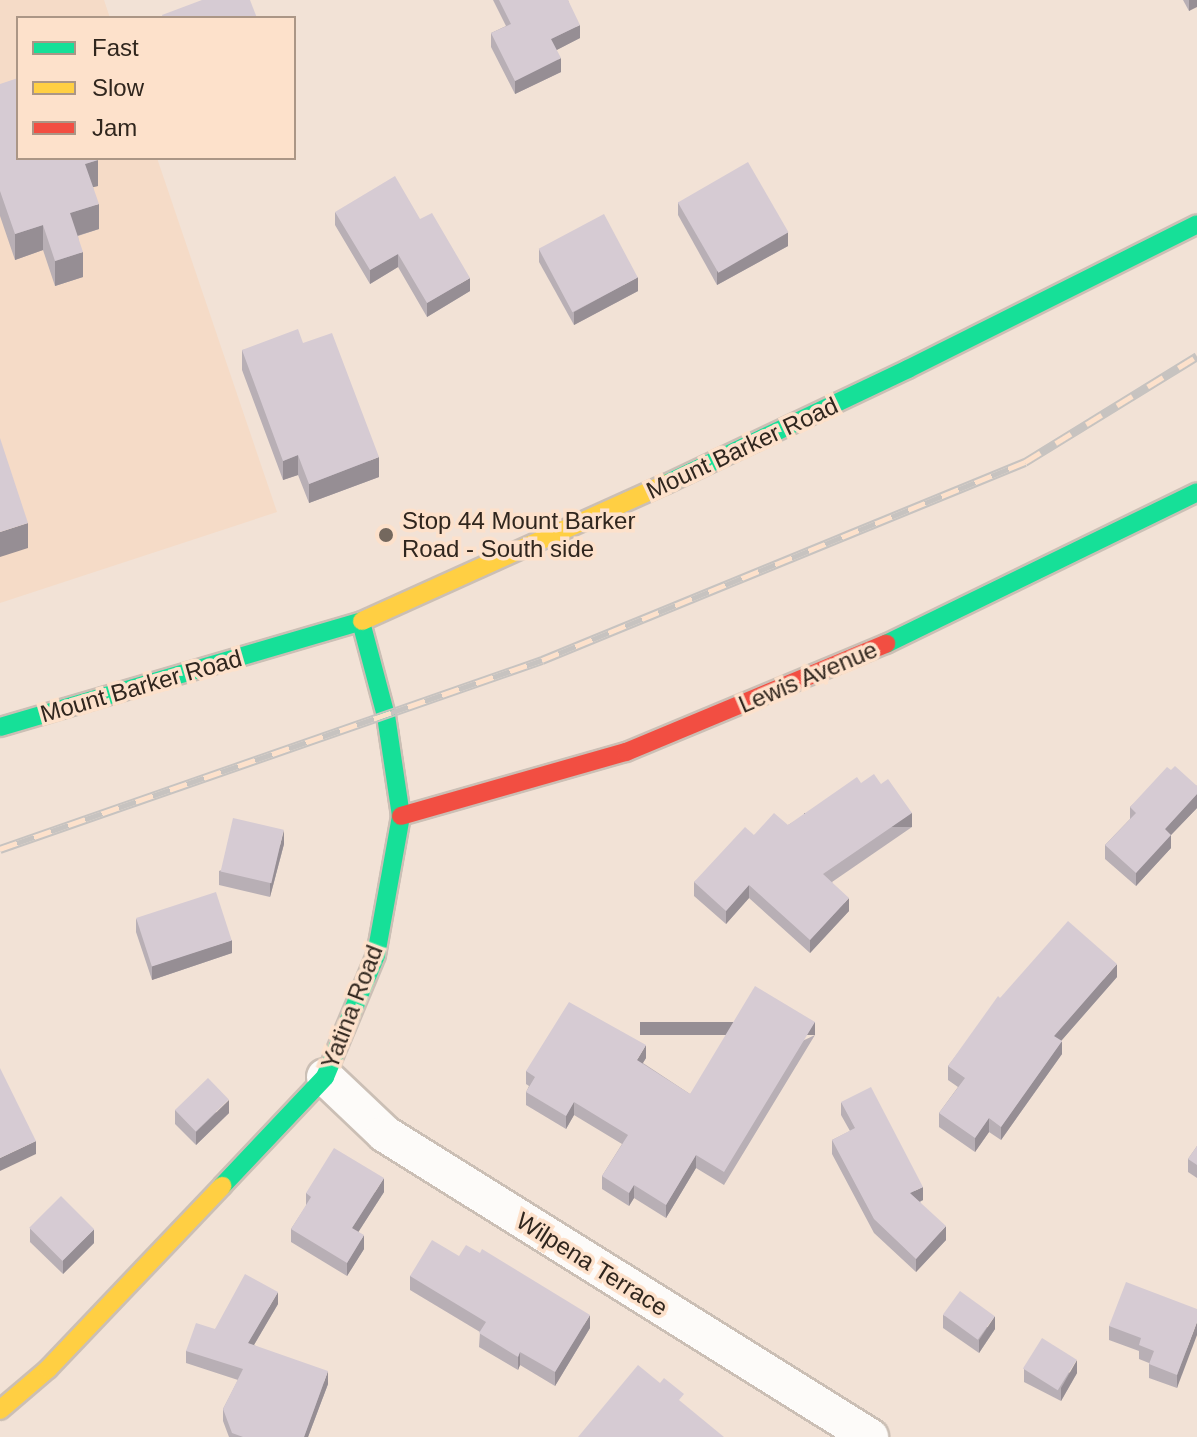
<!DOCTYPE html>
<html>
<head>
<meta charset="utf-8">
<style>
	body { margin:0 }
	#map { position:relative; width:1197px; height:1437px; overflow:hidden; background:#f2e2d6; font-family:Arial,sans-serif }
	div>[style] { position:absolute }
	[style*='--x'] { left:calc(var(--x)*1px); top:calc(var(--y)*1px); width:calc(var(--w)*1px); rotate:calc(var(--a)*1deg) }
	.built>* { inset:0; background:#f5dbc7 }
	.roads { filter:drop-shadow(2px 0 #cbbfb5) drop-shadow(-2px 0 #cbbfb5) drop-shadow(0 2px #cbbfb5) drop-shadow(0 -2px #cbbfb5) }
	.street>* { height:36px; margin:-18px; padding:0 18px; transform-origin:18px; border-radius:18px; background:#fdfbf9 }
	.fast>* { height:18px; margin:-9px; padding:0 9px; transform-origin:9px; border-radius:9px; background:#16e098 }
	.slow>* { height:18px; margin:-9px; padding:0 9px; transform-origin:9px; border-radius:9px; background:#ffcf43 }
	.jam>* { height:18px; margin:-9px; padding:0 9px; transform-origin:9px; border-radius:9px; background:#f24e42 }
	.rail>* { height:9px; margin-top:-4.5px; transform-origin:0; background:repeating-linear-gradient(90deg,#fde1cb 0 18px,#c7c3c0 0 36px); box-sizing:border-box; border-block:2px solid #c7c3c0 }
	.wall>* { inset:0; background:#b8afb5 }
	.shaded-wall>* { inset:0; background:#968e94; transform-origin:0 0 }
	.building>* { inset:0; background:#d6cbd3; transform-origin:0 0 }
	.dots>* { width:22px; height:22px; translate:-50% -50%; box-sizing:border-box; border:4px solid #fde1cb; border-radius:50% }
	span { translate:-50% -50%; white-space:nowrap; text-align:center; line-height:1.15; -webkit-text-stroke:7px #fde1cb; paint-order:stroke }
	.street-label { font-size:24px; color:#30261e }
	.poi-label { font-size:24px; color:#30261e }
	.left { translate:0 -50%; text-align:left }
	.legend { position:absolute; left:16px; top:16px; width:280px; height:144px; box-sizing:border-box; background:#fde1cb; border:2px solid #ab9686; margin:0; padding:10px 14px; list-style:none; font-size:24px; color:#30261e }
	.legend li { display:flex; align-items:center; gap:16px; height:40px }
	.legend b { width:40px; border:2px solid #ab9686 }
</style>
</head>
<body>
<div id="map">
	<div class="built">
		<i style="clip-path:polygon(0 0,104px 0,110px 18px,18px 18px,18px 158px,157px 158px,277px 512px,0 603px)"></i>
	</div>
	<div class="roads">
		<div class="street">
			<i style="--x:325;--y:1077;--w:83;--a:43.5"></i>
			<i style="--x:385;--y:1134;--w:572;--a:31.99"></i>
		</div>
		<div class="fast">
			<i style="--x:666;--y:484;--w:268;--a:-25.4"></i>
			<i style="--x:908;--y:369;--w:323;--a:-26.6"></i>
			<i style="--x:886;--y:644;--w:346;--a:-26"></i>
			<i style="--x:0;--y:727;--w:377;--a:-16.3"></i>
			<i style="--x:222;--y:1186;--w:150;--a:-46.6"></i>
			<i style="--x:325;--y:1077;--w:132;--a:-67.3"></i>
			<i style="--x:376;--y:955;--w:141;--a:-79.8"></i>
			<i style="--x:401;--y:816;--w:101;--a:-98.5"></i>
			<i style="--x:386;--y:716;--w:97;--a:-104.9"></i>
		</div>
		<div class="slow">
			<i style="--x:362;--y:621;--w:333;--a:-24.3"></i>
			<i style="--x:0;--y:1410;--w:63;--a:-40.5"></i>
			<i style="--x:48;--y:1369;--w:253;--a:-46.4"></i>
		</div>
		<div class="jam">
			<i style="--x:401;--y:816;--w:234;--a:-15.9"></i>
			<i style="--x:626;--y:752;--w:282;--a:-22.6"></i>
		</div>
	</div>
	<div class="rail">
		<i style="--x:0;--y:849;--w:574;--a:-19.22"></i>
		<i style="--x:542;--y:660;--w:522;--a:-22.29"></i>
		<i style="--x:1025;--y:462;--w:202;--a:-31.6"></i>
	</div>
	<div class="wall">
		<i style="clip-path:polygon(493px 0,568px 0,580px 38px,556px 50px,561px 72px,515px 94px,491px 47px,491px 33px,506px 26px)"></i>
		<i style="clip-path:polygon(1183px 0,1197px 0,1189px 11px)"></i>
		<i style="clip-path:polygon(0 84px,18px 158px,98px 158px,97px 158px,98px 186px,93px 187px,99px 229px,78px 236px,83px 277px,55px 286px,43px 250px,15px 260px,0 216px)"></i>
		<i style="clip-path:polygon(678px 202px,788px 246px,717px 285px,678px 215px)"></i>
		<i style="clip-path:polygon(335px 212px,470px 291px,427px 317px,398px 267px,370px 284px,335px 225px)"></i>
		<i style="clip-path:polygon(539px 249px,638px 291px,574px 325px,539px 262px)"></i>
		<i style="clip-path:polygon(303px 343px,379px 477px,309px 503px,298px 475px,283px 480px,242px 370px,242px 350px)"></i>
		<i style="clip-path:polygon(1171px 770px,1197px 786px,1197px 808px,1171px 835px,1171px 848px,1136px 886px,1105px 859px,1105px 845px,1130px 819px,1130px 807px)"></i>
		<i style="clip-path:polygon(861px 783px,912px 827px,832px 882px,849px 911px,810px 953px,749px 898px,726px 924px,694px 896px,694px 882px,754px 835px,788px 825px)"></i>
		<i style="clip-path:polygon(284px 844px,270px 897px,219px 885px,219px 871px)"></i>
		<i style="clip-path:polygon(136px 919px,232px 953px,152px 980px,136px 932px)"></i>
		<i style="clip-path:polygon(1117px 977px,1061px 1041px,1062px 1054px,1001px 1140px,989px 1132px,975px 1152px,939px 1127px,939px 1113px,958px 1087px,948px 1080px,948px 1066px,1000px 998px)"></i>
		<i style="clip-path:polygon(815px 1035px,724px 1185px,696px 1168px,666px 1218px,634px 1198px,629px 1206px,602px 1189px,602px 1176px,622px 1144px,574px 1115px,566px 1129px,526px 1105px,526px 1092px,529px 1086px,526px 1084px,526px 1071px,646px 1058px,643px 1063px,690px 1094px)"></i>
		<i style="clip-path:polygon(841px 1102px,923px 1200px,920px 1202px,946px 1240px,916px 1272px,874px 1233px,832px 1154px,832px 1140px,850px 1131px,841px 1115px)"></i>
		<i style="clip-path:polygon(175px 1110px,229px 1113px,196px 1145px,175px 1124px)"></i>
		<i style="clip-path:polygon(1197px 1146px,1197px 1178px,1188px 1172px,1188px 1159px)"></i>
		<i style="clip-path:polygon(384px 1192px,358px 1232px,364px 1249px,347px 1276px,291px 1242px,291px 1229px,306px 1206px,306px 1193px)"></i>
		<i style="clip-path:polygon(30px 1228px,94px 1243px,63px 1274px,30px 1242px)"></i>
		<i style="clip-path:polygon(459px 1256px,590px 1328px,555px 1386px,520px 1365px,518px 1370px,479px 1347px,480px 1332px,410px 1290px,410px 1276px)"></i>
		<i style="clip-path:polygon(278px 1304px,254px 1345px,328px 1384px,308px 1437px,229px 1437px,223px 1421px,223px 1409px,238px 1380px,186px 1363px,186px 1351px,215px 1329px)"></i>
		<i style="clip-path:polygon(1197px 1309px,1177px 1388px,1149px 1378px,1149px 1363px,1139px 1359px,1139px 1351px,1109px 1340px,1109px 1326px)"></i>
		<i style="clip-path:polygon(943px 1315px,995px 1329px,979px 1353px,943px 1328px)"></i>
		<i style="clip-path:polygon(1024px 1369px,1077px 1373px,1061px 1401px,1024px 1382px)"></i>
	</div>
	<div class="shaded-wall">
		<i style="clip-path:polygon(1189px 0,1197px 0,1197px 7px,1189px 11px)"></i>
		<i style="clip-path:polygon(580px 25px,580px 38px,551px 53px,551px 39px)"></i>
		<i style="clip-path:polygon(561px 58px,561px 72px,515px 94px,515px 81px)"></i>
		<i style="clip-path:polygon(98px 160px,98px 186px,85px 189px,85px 164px)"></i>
		<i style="clip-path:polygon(99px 204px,99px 229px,70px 238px,70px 213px)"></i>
		<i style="clip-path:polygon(43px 225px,43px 250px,15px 260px,15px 234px)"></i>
		<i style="clip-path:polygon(788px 232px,788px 246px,717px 285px,717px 271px)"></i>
		<i style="clip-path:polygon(83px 252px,83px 277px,55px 286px,55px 261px)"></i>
		<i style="clip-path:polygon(398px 254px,398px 267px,370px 284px,370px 270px)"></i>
		<i style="clip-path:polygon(638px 277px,638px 291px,574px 325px,574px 312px)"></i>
		<i style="clip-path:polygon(470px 278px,470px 291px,427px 317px,427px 303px)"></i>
		<i style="clip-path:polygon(298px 455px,298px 475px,283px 480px,283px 461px)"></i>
		<i style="clip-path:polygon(379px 457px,379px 477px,309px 503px,309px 484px)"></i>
		<i style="clip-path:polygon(28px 523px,28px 548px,0 557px,0 532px)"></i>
		<i style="clip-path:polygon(1197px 794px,1197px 808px,1171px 835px,1171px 848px,1136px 886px,1136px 873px,1165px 829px)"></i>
		<i style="left:912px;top:813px;width:14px;height:108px;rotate:90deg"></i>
		<i style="clip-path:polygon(284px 830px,284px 844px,270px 897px,270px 884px)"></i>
		<i style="clip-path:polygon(749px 885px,749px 898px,726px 924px,726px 911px)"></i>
		<i style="clip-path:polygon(849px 898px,849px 911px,810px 953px,810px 940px)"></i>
		<i style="clip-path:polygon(232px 940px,232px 953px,152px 980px,152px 966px)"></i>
		<i style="clip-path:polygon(1117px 964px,1117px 977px,1054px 1049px,1054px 1036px)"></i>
		<i style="left:815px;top:1022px;width:13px;height:175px;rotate:90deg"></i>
		<i style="clip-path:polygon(1062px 1041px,1062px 1054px,1001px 1140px,1001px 1127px)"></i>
		<i style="clip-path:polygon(646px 1045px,646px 1058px,637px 1072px,637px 1060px)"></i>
		<i style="clip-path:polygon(229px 1100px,229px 1113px,196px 1145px,196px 1132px)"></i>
		<i style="clip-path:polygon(574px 1102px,574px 1115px,566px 1129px,566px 1116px)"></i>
		<i style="clip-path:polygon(989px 1118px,989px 1132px,975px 1152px,975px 1138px)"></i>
		<i style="clip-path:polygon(36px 1141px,36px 1154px,0 1171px,0 1158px)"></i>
		<i style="clip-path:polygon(696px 1155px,696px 1168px,666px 1218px,666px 1205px)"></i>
		<i style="clip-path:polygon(384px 1178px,384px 1192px,352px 1242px,352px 1228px)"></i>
		<i style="clip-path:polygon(634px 1185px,634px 1198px,629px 1206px,629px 1193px)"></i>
		<i style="clip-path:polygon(923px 1187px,923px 1200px,910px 1206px,910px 1193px)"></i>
		<i style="clip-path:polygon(946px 1226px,946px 1240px,916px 1272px,916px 1259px)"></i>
		<i style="clip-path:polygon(94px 1229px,94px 1243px,63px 1274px,63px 1260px)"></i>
		<i style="clip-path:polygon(364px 1235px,364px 1249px,347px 1276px,347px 1263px)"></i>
		<i style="clip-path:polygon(278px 1292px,278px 1304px,248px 1355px,248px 1343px)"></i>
		<i style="clip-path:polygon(590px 1315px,590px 1328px,555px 1386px,555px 1372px)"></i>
		<i style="clip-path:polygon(995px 1316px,995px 1329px,979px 1353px,979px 1340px)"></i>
		<i style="clip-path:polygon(1197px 1322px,1197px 1335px,1177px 1388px,1177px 1375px)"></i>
		<i style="clip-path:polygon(520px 1352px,520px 1365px,518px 1370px,518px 1357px)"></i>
		<i style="clip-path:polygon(1077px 1360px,1077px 1373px,1061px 1401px,1061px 1388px)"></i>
		<i style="clip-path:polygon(328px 1371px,328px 1384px,308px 1437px,304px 1437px)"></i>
	</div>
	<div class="building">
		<i style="clip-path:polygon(202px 0,250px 0,257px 18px,163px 18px,162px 15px)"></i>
		<i style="clip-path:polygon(499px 0,568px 0,580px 25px,551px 39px,561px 58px,515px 81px,491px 33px,511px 24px)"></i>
		<i style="clip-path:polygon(18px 78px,18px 158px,97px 158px,98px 160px,85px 164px,99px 204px,70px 213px,83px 252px,55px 261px,43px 225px,15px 234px,0 191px,0 84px)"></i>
		<i style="left:748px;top:162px;width:81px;height:81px;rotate:60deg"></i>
		<i style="clip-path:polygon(395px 176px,420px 219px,432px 213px,470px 278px,427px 303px,398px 254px,370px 270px,335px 212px)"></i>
		<i style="left:604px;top:214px;width:72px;height:74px;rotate:62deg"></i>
		<i style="clip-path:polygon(298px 329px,303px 343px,332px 333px,379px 457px,309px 484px,298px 455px,283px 461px,242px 350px)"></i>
		<i style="clip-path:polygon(0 438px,28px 523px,0 532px)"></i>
		<i style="clip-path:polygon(1175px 766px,1197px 786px,1197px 794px,1165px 829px,1171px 835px,1136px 873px,1105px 845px,1136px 813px,1130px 807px,1167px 767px,1171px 770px)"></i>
		<i style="clip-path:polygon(874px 774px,881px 784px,888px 779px,912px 813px,823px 874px,849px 898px,810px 940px,749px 885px,726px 911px,694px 882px,745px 827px,754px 835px,774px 813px,788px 825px,857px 777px,861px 783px)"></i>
		<i style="left:233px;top:818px;width:52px;height:55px;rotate:13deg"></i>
		<i style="left:216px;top:892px;width:51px;height:84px;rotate:72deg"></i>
		<i style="clip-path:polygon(1068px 921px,1117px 964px,1054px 1036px,1062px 1041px,1001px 1127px,989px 1118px,975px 1138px,939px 1113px,965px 1078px,948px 1066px,998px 996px,1000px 998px)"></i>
		<i style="clip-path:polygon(755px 986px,815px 1022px,724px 1172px,696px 1155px,666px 1205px,634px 1185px,629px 1193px,602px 1176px,628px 1135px,574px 1102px,566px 1116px,526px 1092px,535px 1077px,526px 1071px,569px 1002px,646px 1045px,637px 1060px,690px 1094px)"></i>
		<i style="clip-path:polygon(0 1068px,36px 1141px,0 1158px)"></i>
		<i style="left:208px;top:1078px;width:30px;height:46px;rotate:46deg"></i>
		<i style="clip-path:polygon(871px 1087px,923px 1187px,910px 1193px,946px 1226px,916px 1259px,874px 1219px,832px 1140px,855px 1128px,841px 1102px)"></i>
		<i style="clip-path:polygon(1197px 1146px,1197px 1165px,1188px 1159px)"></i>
		<i style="clip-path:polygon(334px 1148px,384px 1178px,352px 1228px,364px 1235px,347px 1263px,291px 1229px,311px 1197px,306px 1193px)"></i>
		<i style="left:61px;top:1196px;width:47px;height:45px;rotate:45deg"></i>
		<i style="clip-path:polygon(432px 1240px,459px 1256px,466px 1245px,480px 1253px,482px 1249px,590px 1315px,555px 1372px,520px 1352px,518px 1357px,479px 1333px,486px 1322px,410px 1276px)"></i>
		<i style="clip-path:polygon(245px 1274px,278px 1292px,248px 1343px,328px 1371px,304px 1437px,243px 1437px,232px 1433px,223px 1409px,243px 1369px,186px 1351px,196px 1323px,215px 1329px)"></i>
		<i style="clip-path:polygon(1126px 1282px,1197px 1309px,1197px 1322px,1177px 1375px,1149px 1364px,1154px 1351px,1139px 1345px,1141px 1338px,1109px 1326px)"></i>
		<i style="left:960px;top:1291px;width:43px;height:29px;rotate:36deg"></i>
		<i style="left:1042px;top:1338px;width:41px;height:36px;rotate:32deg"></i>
		<i style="clip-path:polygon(638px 1365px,660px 1383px,664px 1378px,684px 1394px,679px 1400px,724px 1437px,578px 1437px)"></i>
	</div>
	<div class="dots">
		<i style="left:386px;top:535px;background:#74685e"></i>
	</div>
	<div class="street-label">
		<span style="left:742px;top:448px;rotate:-25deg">Mount Barker Road</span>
		<span style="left:808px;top:677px;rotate:-23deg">Lewis Avenue</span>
		<span style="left:141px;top:686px;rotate:-16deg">Mount Barker Road</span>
		<span style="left:352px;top:1007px;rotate:-69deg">Yatina Road</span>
		<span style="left:592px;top:1264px;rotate:32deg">Wilpena Terrace</span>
	</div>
	<div class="poi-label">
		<span class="left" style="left:402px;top:535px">Stop 44 Mount Barker<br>Road - South side</span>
	</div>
	<ul class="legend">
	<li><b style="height:10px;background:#16e098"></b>Fast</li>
	<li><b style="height:10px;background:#ffcf43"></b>Slow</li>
	<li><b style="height:10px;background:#f24e42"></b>Jam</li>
	</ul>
</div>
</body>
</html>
